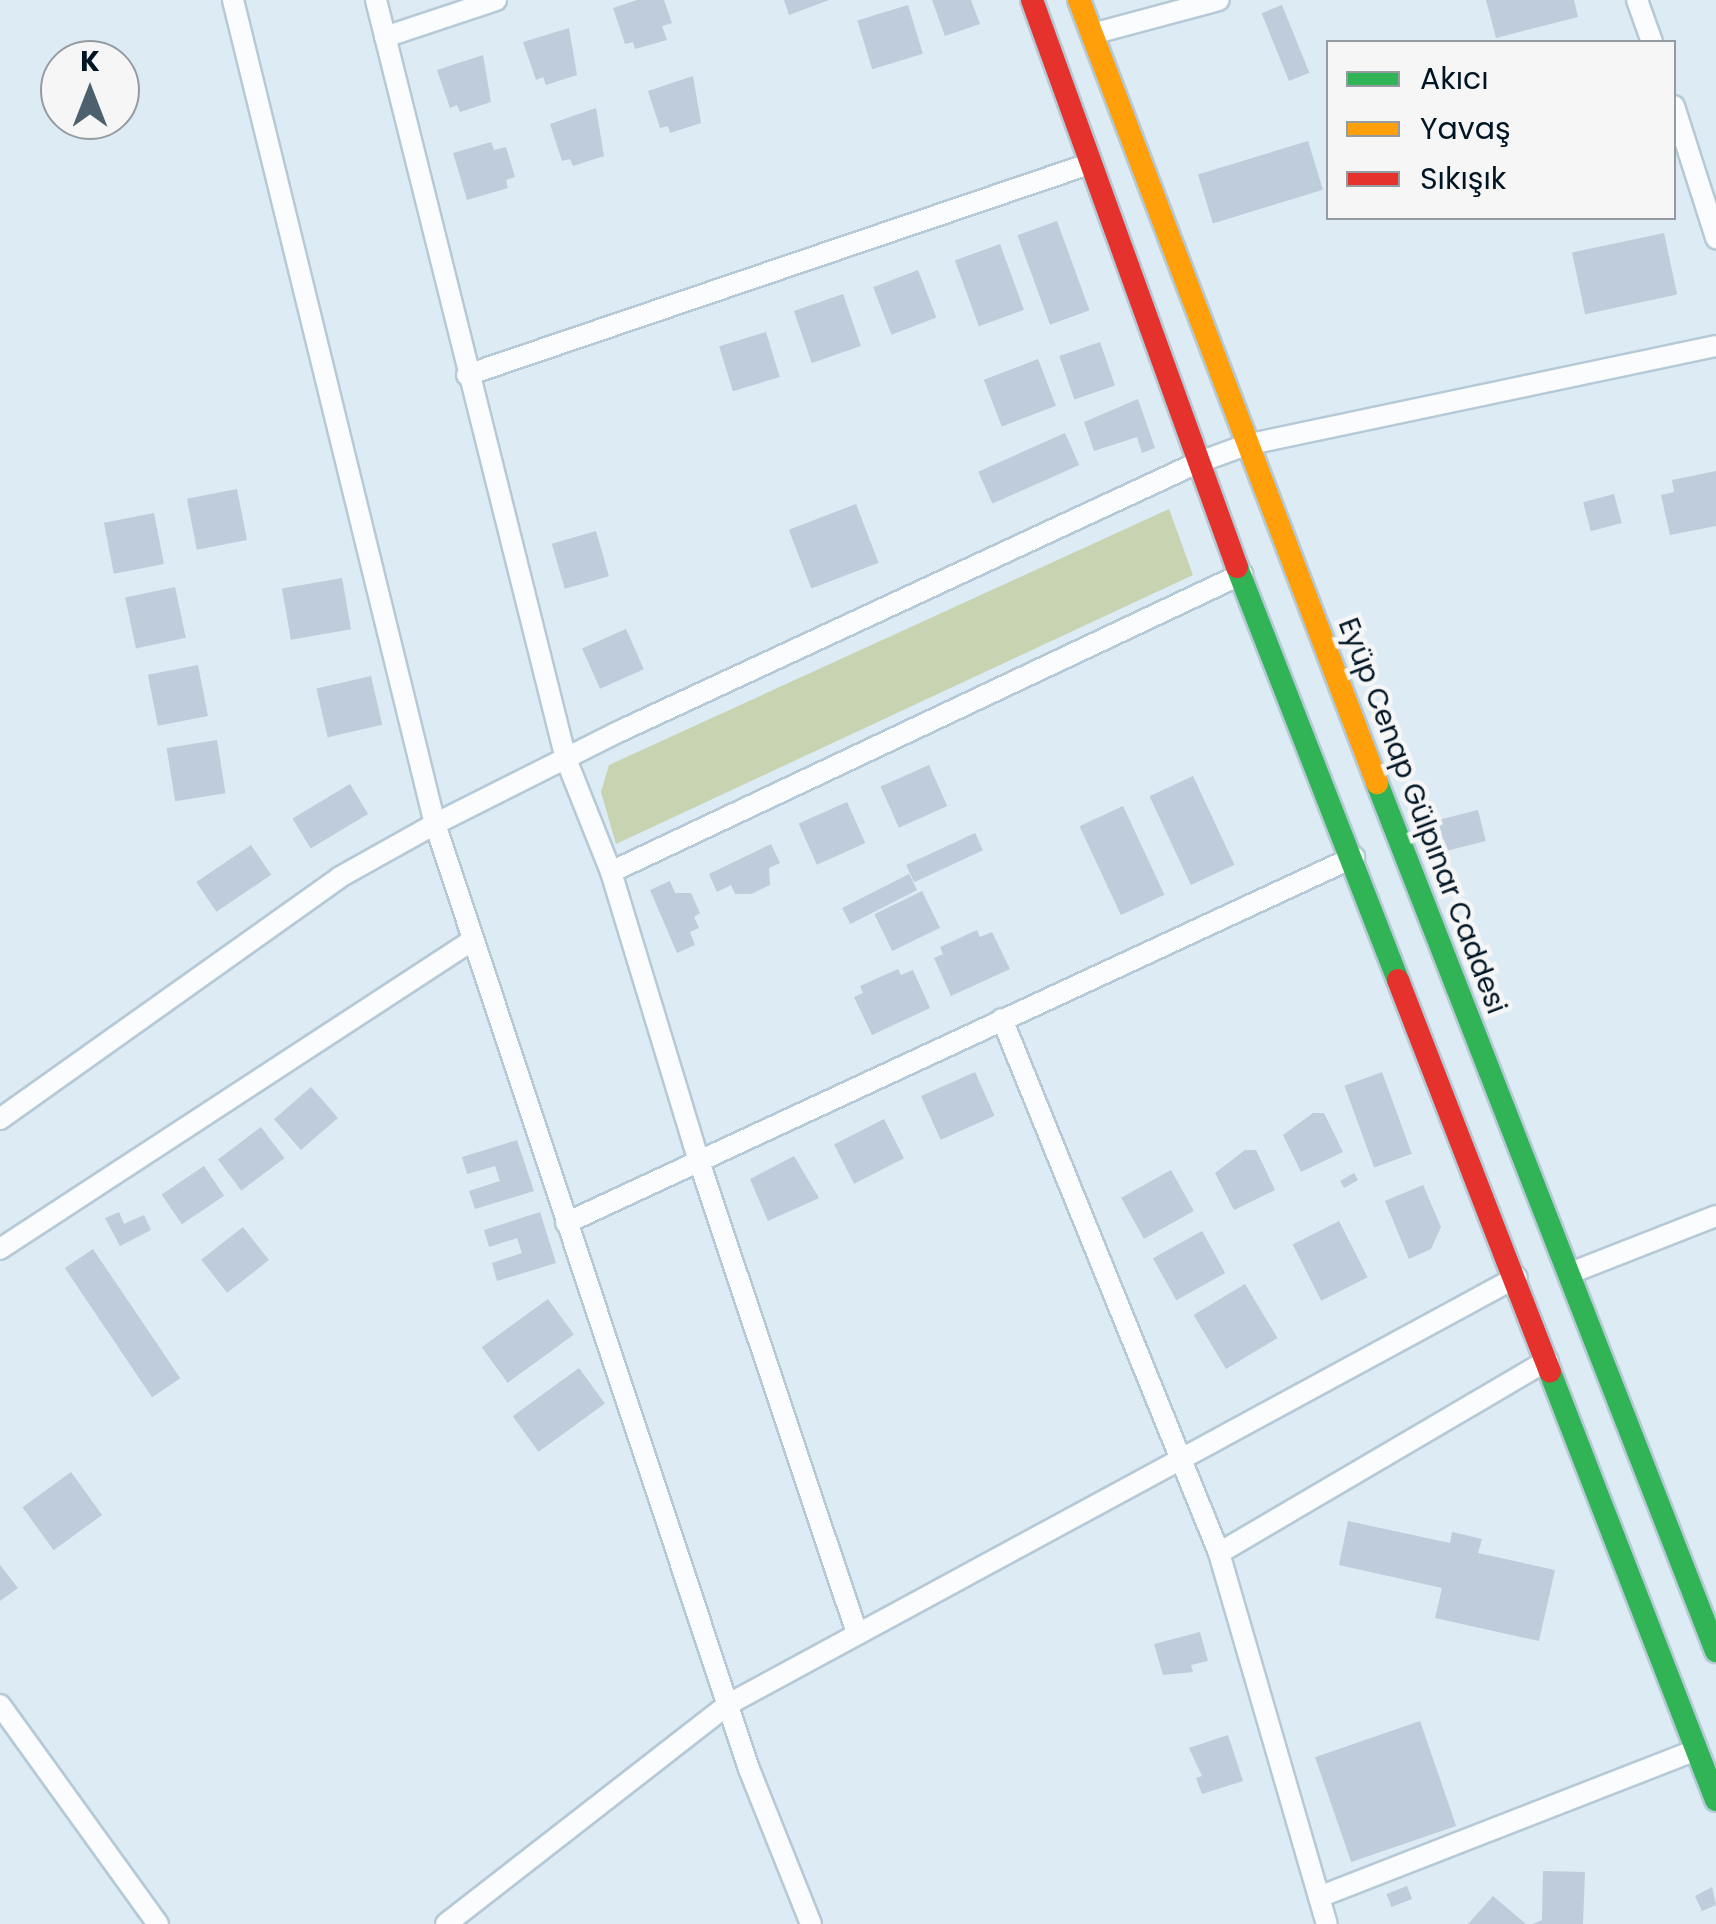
<!DOCTYPE html>
<html>
<head>
<meta charset="utf-8">
<style>
	body { margin:0 }
	#map { position:relative; width:1716px; height:1924px; overflow:hidden; background:#ddebf4; font-family:Poppins,sans-serif }
	div>[style] { position:absolute }
	[style*='--x'] { left:calc(var(--x)*1px); top:calc(var(--y)*1px); width:calc(var(--w)*1px); rotate:calc(var(--a)*1deg) }
	.green>* { inset:0; background:#c7d3b1 }
	.building>* { inset:0; background:#beccdb; transform-origin:0 0 }
	.roads { filter:drop-shadow(2px 0 #b5c9d6) drop-shadow(-2px 0 #b5c9d6) drop-shadow(0 2px #b5c9d6) drop-shadow(0 -2px #b5c9d6) }
	.street>* { height:20px; margin:-10px; padding:0 10px; transform-origin:10px; border-radius:10px; background:#fafcfd }
	.fast>* { height:22px; margin:-11px; padding:0 11px; transform-origin:11px; border-radius:11px; background:#30b455 }
	.slow>* { height:22px; margin:-11px; padding:0 11px; transform-origin:11px; border-radius:11px; background:#ff9f0a }
	.jam>* { height:22px; margin:-11px; padding:0 11px; transform-origin:11px; border-radius:11px; background:#e5322d }
	span { translate:-50% -50%; white-space:nowrap; text-align:center; line-height:1.15; -webkit-text-stroke:9px #f6f6f6; paint-order:stroke }
	.street-label { font-size:28px; color:#001524 }
	.legend { position:absolute; left:1326px; top:40px; width:350px; height:180px; box-sizing:border-box; background:#f6f6f6; border:2px solid #949ca2; margin:0; padding:12px 18px; list-style:none; font-size:30px; color:#001524 }
	.legend li { display:flex; align-items:center; gap:20px; height:50px }
	.legend b { width:50px; border:2px solid #949ca2 }
	.north { position:absolute; left:40px; top:40px; width:100px; height:100px; box-sizing:border-box; background:#f6f6f6; border:2px solid #949ca2; border-radius:50%; rotate:0deg; font-size:28px; font-weight:700; line-height:40px; text-align:center; color:#001524 }
	.north::after { content:''; display:block; margin:auto; width:35px; height:45px; background:#4d606d; clip-path:polygon(50% 0,100% 100%,50% 72%,0 100%) }
</style>
</head>
<body>
<div id="map">
	<div class="green">
		<i style="clip-path:polygon(1169px 509px,1193px 575px,616px 844px,601px 792px,609px 765px)"></i>
	</div>
	<div class="building">
		<i style="clip-path:polygon(637px 0,664px 0,672px 23px,662px 26px,667px 40px,635px 49px,633px 42px,625px 44px,613px 8px)"></i>
		<i style="clip-path:polygon(784px 0,829px 0,789px 15px)"></i>
		<i style="clip-path:polygon(932px 0,971px 0,980px 24px,945px 36px)"></i>
		<i style="clip-path:polygon(1486px 0,1574px 0,1578px 17px,1496px 38px)"></i>
		<i style="left:908px;top:5px;width:51px;height:53px;rotate:73deg"></i>
		<i style="left:1282px;top:5px;width:73px;height:22px;rotate:68deg"></i>
		<i style="clip-path:polygon(569px 28px,577px 75px,546px 85px,543px 77px,536px 80px,523px 42px)"></i>
		<i style="clip-path:polygon(483px 55px,491px 102px,460px 112px,457px 105px,450px 108px,437px 70px)"></i>
		<i style="clip-path:polygon(693px 76px,701px 123px,670px 133px,668px 126px,660px 128px,648px 91px)"></i>
		<i style="clip-path:polygon(596px 108px,604px 156px,573px 166px,570px 159px,562px 161px,550px 124px)"></i>
		<i style="left:1308px;top:141px;width:51px;height:115px;rotate:73deg"></i>
		<i style="clip-path:polygon(491px 142px,494px 150px,506px 147px,515px 177px,506px 180px,508px 188px,467px 200px,453px 153px)"></i>
		<i style="left:1057px;top:221px;width:95px;height:42px;rotate:70deg"></i>
		<i style="left:1664px;top:233px;width:63px;height:94px;rotate:78deg"></i>
		<i style="left:1000px;top:244px;width:70px;height:48px;rotate:70deg"></i>
		<i style="left:918px;top:270px;width:51px;height:48px;rotate:69deg"></i>
		<i style="left:843px;top:294px;width:55px;height:52px;rotate:71deg"></i>
		<i style="left:766px;top:332px;width:47px;height:49px;rotate:73deg"></i>
		<i style="left:1100px;top:342px;width:46px;height:43px;rotate:71deg"></i>
		<i style="left:1038px;top:359px;width:50px;height:58px;rotate:69deg"></i>
		<i style="clip-path:polygon(1138px 399px,1155px 448px,1142px 453px,1137px 437px,1094px 451px,1084px 422px)"></i>
		<i style="left:1065px;top:433px;width:35px;height:95px;rotate:66deg"></i>
		<i style="clip-path:polygon(1716px 471px,1716px 526px,1670px 535px,1661px 495px,1674px 492px,1672px 480px)"></i>
		<i style="left:237px;top:489px;width:52px;height:51px;rotate:79deg"></i>
		<i style="left:1614px;top:494px;width:30px;height:32px;rotate:75deg"></i>
		<i style="left:856px;top:504px;width:63px;height:72px;rotate:69deg"></i>
		<i style="left:154px;top:513px;width:52px;height:51px;rotate:79deg"></i>
		<i style="left:596px;top:531px;width:47px;height:46px;rotate:74deg"></i>
		<i style="left:342px;top:578px;width:52px;height:61px;rotate:80deg"></i>
		<i style="left:175px;top:587px;width:52px;height:51px;rotate:78deg"></i>
		<i style="left:626px;top:629px;width:44px;height:48px;rotate:66deg"></i>
		<i style="left:198px;top:665px;width:52px;height:51px;rotate:79deg"></i>
		<i style="left:371px;top:676px;width:50px;height:56px;rotate:77deg"></i>
		<i style="left:217px;top:740px;width:54px;height:51px;rotate:81deg"></i>
		<i style="left:929px;top:765px;width:45px;height:53px;rotate:66deg"></i>
		<i style="left:1193px;top:776px;width:98px;height:48px;rotate:65deg"></i>
		<i style="left:350px;top:784px;width:35px;height:67px;rotate:59deg"></i>
		<i style="left:847px;top:802px;width:45px;height:53px;rotate:66deg"></i>
		<i style="left:1123px;top:806px;width:98px;height:48px;rotate:65deg"></i>
		<i style="left:1478px;top:810px;width:32px;height:41px;rotate:76deg"></i>
		<i style="left:975px;top:833px;width:19px;height:76px;rotate:65deg"></i>
		<i style="clip-path:polygon(771px 844px,780px 863px,769px 868px,770px 885px,751px 894px,735px 894px,731px 885px,717px 892px,709px 874px)"></i>
		<i style="left:251px;top:845px;width:36px;height:66px;rotate:56deg"></i>
		<i style="left:909px;top:874px;width:18px;height:75px;rotate:63deg"></i>
		<i style="clip-path:polygon(670px 881px,675px 893px,691px 893px,700px 913px,694px 917px,699px 928px,690px 932px,695px 945px,677px 953px,650px 890px)"></i>
		<i style="left:922px;top:891px;width:41px;height:53px;rotate:64deg"></i>
		<i style="clip-path:polygon(977px 930px,980px 937px,992px 932px,1010px 969px,951px 996px,934px 958px,943px 954px,940px 947px)"></i>
		<i style="clip-path:polygon(898px 969px,901px 975px,913px 970px,930px 1008px,872px 1035px,854px 997px,863px 993px,860px 986px)"></i>
		<i style="left:975px;top:1072px;width:48px;height:59px;rotate:66deg"></i>
		<i style="left:1382px;top:1072px;width:87px;height:40px;rotate:70deg"></i>
		<i style="left:311px;top:1087px;width:41px;height:49px;rotate:49deg"></i>
		<i style="clip-path:polygon(1313px 1113px,1324px 1113px,1343px 1152px,1301px 1172px,1283px 1135px)"></i>
		<i style="left:884px;top:1119px;width:44px;height:56px;rotate:63deg"></i>
		<i style="left:261px;top:1127px;width:39px;height:54px;rotate:53deg"></i>
		<i style="clip-path:polygon(517px 1140px,534px 1191px,475px 1209px,469px 1191px,500px 1181px,495px 1166px,467px 1174px,462px 1157px)"></i>
		<i style="clip-path:polygon(1245px 1150px,1256px 1150px,1275px 1190px,1234px 1210px,1215px 1173px)"></i>
		<i style="clip-path:polygon(794px 1156px,819px 1198px,768px 1221px,750px 1179px)"></i>
		<i style="left:204px;top:1166px;width:36px;height:51px;rotate:56deg"></i>
		<i style="left:1171px;top:1170px;width:47px;height:57px;rotate:61deg"></i>
		<i style="left:1354px;top:1173px;width:8px;height:16px;rotate:60deg"></i>
		<i style="clip-path:polygon(1423px 1185px,1441px 1227px,1431px 1249px,1409px 1259px,1385px 1201px)"></i>
		<i style="clip-path:polygon(119px 1212px,124px 1224px,144px 1215px,151px 1230px,120px 1246px,105px 1218px)"></i>
		<i style="clip-path:polygon(540px 1212px,556px 1263px,497px 1281px,492px 1263px,522px 1253px,517px 1238px,489px 1247px,484px 1230px)"></i>
		<i style="left:1339px;top:1221px;width:63px;height:52px;rotate:63deg"></i>
		<i style="left:243px;top:1227px;width:42px;height:53px;rotate:52deg"></i>
		<i style="left:1202px;top:1231px;width:48px;height:56px;rotate:61deg"></i>
		<i style="left:93px;top:1249px;width:156px;height:34px;rotate:56deg"></i>
		<i style="left:1245px;top:1284px;width:63px;height:60px;rotate:59deg"></i>
		<i style="left:548px;top:1299px;width:44px;height:82px;rotate:54deg"></i>
		<i style="left:579px;top:1368px;width:44px;height:82px;rotate:54deg"></i>
		<i style="left:71px;top:1472px;width:53px;height:60px;rotate:54deg"></i>
		<i style="clip-path:polygon(1348px 1521px,1450px 1543px,1452px 1532px,1482px 1539px,1478px 1553px,1555px 1570px,1539px 1641px,1435px 1618px,1442px 1588px,1339px 1565px)"></i>
		<i style="clip-path:polygon(0 1565px,18px 1588px,0 1601px)"></i>
		<i style="clip-path:polygon(1200px 1632px,1208px 1661px,1191px 1665px,1193px 1672px,1163px 1675px,1154px 1644px)"></i>
		<i style="left:1420px;top:1721px;width:111px;height:111px;rotate:71deg"></i>
		<i style="clip-path:polygon(1228px 1735px,1243px 1781px,1202px 1794px,1196px 1778px,1202px 1776px,1189px 1748px)"></i>
		<i style="clip-path:polygon(1543px 1871px,1585px 1872px,1583px 1924px,1533px 1924px,1542px 1920px)"></i>
		<i style="left:1407px;top:1886px;width:14px;height:22px;rotate:69deg"></i>
		<i style="clip-path:polygon(1712px 1887px,1716px 1905px,1702px 1911px,1695px 1896px)"></i>
		<i style="clip-path:polygon(1493px 1896px,1526px 1924px,1468px 1924px)"></i>
	</div>
	<div class="roads">
		<div class="street">
			<i style="--x:233;--y:0;--w:848;--a:76.23"></i>
			<i style="--x:435;--y:824;--w:996;--a:71.62"></i>
			<i style="--x:749;--y:1769;--w:167;--a:68.2"></i>
			<i style="--x:376;--y:0;--w:782;--a:75.95"></i>
			<i style="--x:566;--y:759;--w:122;--a:68.3"></i>
			<i style="--x:611;--y:872;--w:302;--a:73.1"></i>
			<i style="--x:699;--y:1161;--w:499;--a:71.5"></i>
			<i style="--x:1637;--y:0;--w:45;--a:70.3"></i>
			<i style="--x:1092;--y:34;--w:131;--a:-15"></i>
			<i style="--x:385;--y:37;--w:117;--a:-18.4"></i>
			<i style="--x:1674;--y:106;--w:139;--a:72.3"></i>
			<i style="--x:467;--y:375;--w:657;--a:-18.74"></i>
			<i style="--x:611;--y:872;--w:698;--a:-25.28"></i>
			<i style="--x:1002;--y:1019;--w:576;--a:67.88"></i>
			<i style="--x:1219;--y:1553;--w:386;--a:73.8"></i>
			<i style="--x:0;--y:1119;--w:417;--a:-35.4"></i>
			<i style="--x:340;--y:877;--w:109;--a:-29.2"></i>
			<i style="--x:435;--y:824;--w:205;--a:-26.7"></i>
			<i style="--x:618;--y:732;--w:638;--a:-24.92"></i>
			<i style="--x:1197;--y:463;--w:52;--a:-20.2"></i>
			<i style="--x:1246;--y:445;--w:480;--a:-11.9"></i>
			<i style="--x:566;--y:1223;--w:869;--a:-24.91"></i>
			<i style="--x:0;--y:1249;--w:565;--a:-33.16"></i>
			<i style="--x:1568;--y:1274;--w:159;--a:-21.4"></i>
			<i style="--x:1219;--y:1553;--w:381;--a:-30.4"></i>
			<i style="--x:0;--y:1705;--w:270;--a:54.2"></i>
			<i style="--x:1319;--y:1897;--w:406;--a:-21.3"></i>
			<i style="--x:446;--y:1924;--w:356;--a:-37.9"></i>
			<i style="--x:727;--y:1705;--w:898;--a:-28.45"></i>
		</div>
		<div class="fast">
			<i style="--x:1237;--y:567;--w:443;--a:68.7"></i>
			<i style="--x:1377;--y:783;--w:932;--a:68.67"></i>
			<i style="--x:1550;--y:1372;--w:459;--a:68.8"></i>
		</div>
		<div class="slow">
			<i style="--x:1079;--y:0;--w:838;--a:69.16"></i>
		</div>
		<div class="jam">
			<i style="--x:1032;--y:0;--w:603;--a:70.12"></i>
			<i style="--x:1398;--y:980;--w:420;--a:68.8"></i>
		</div>
	</div>
	<div class="street-label">
		<span style="left:1422px;top:816px;rotate:69deg">Eyüp Cenap Gülpınar Caddesi</span>
	</div>
	<ul class="legend">
	<li><b style="height:12px;background:#30b455"></b>Akıcı</li>
	<li><b style="height:12px;background:#ff9f0a"></b>Yavaş</li>
	<li><b style="height:12px;background:#e5322d"></b>Sıkışık</li>
	</ul>
	<div class="north">K</div>
</div>
</body>
</html>
